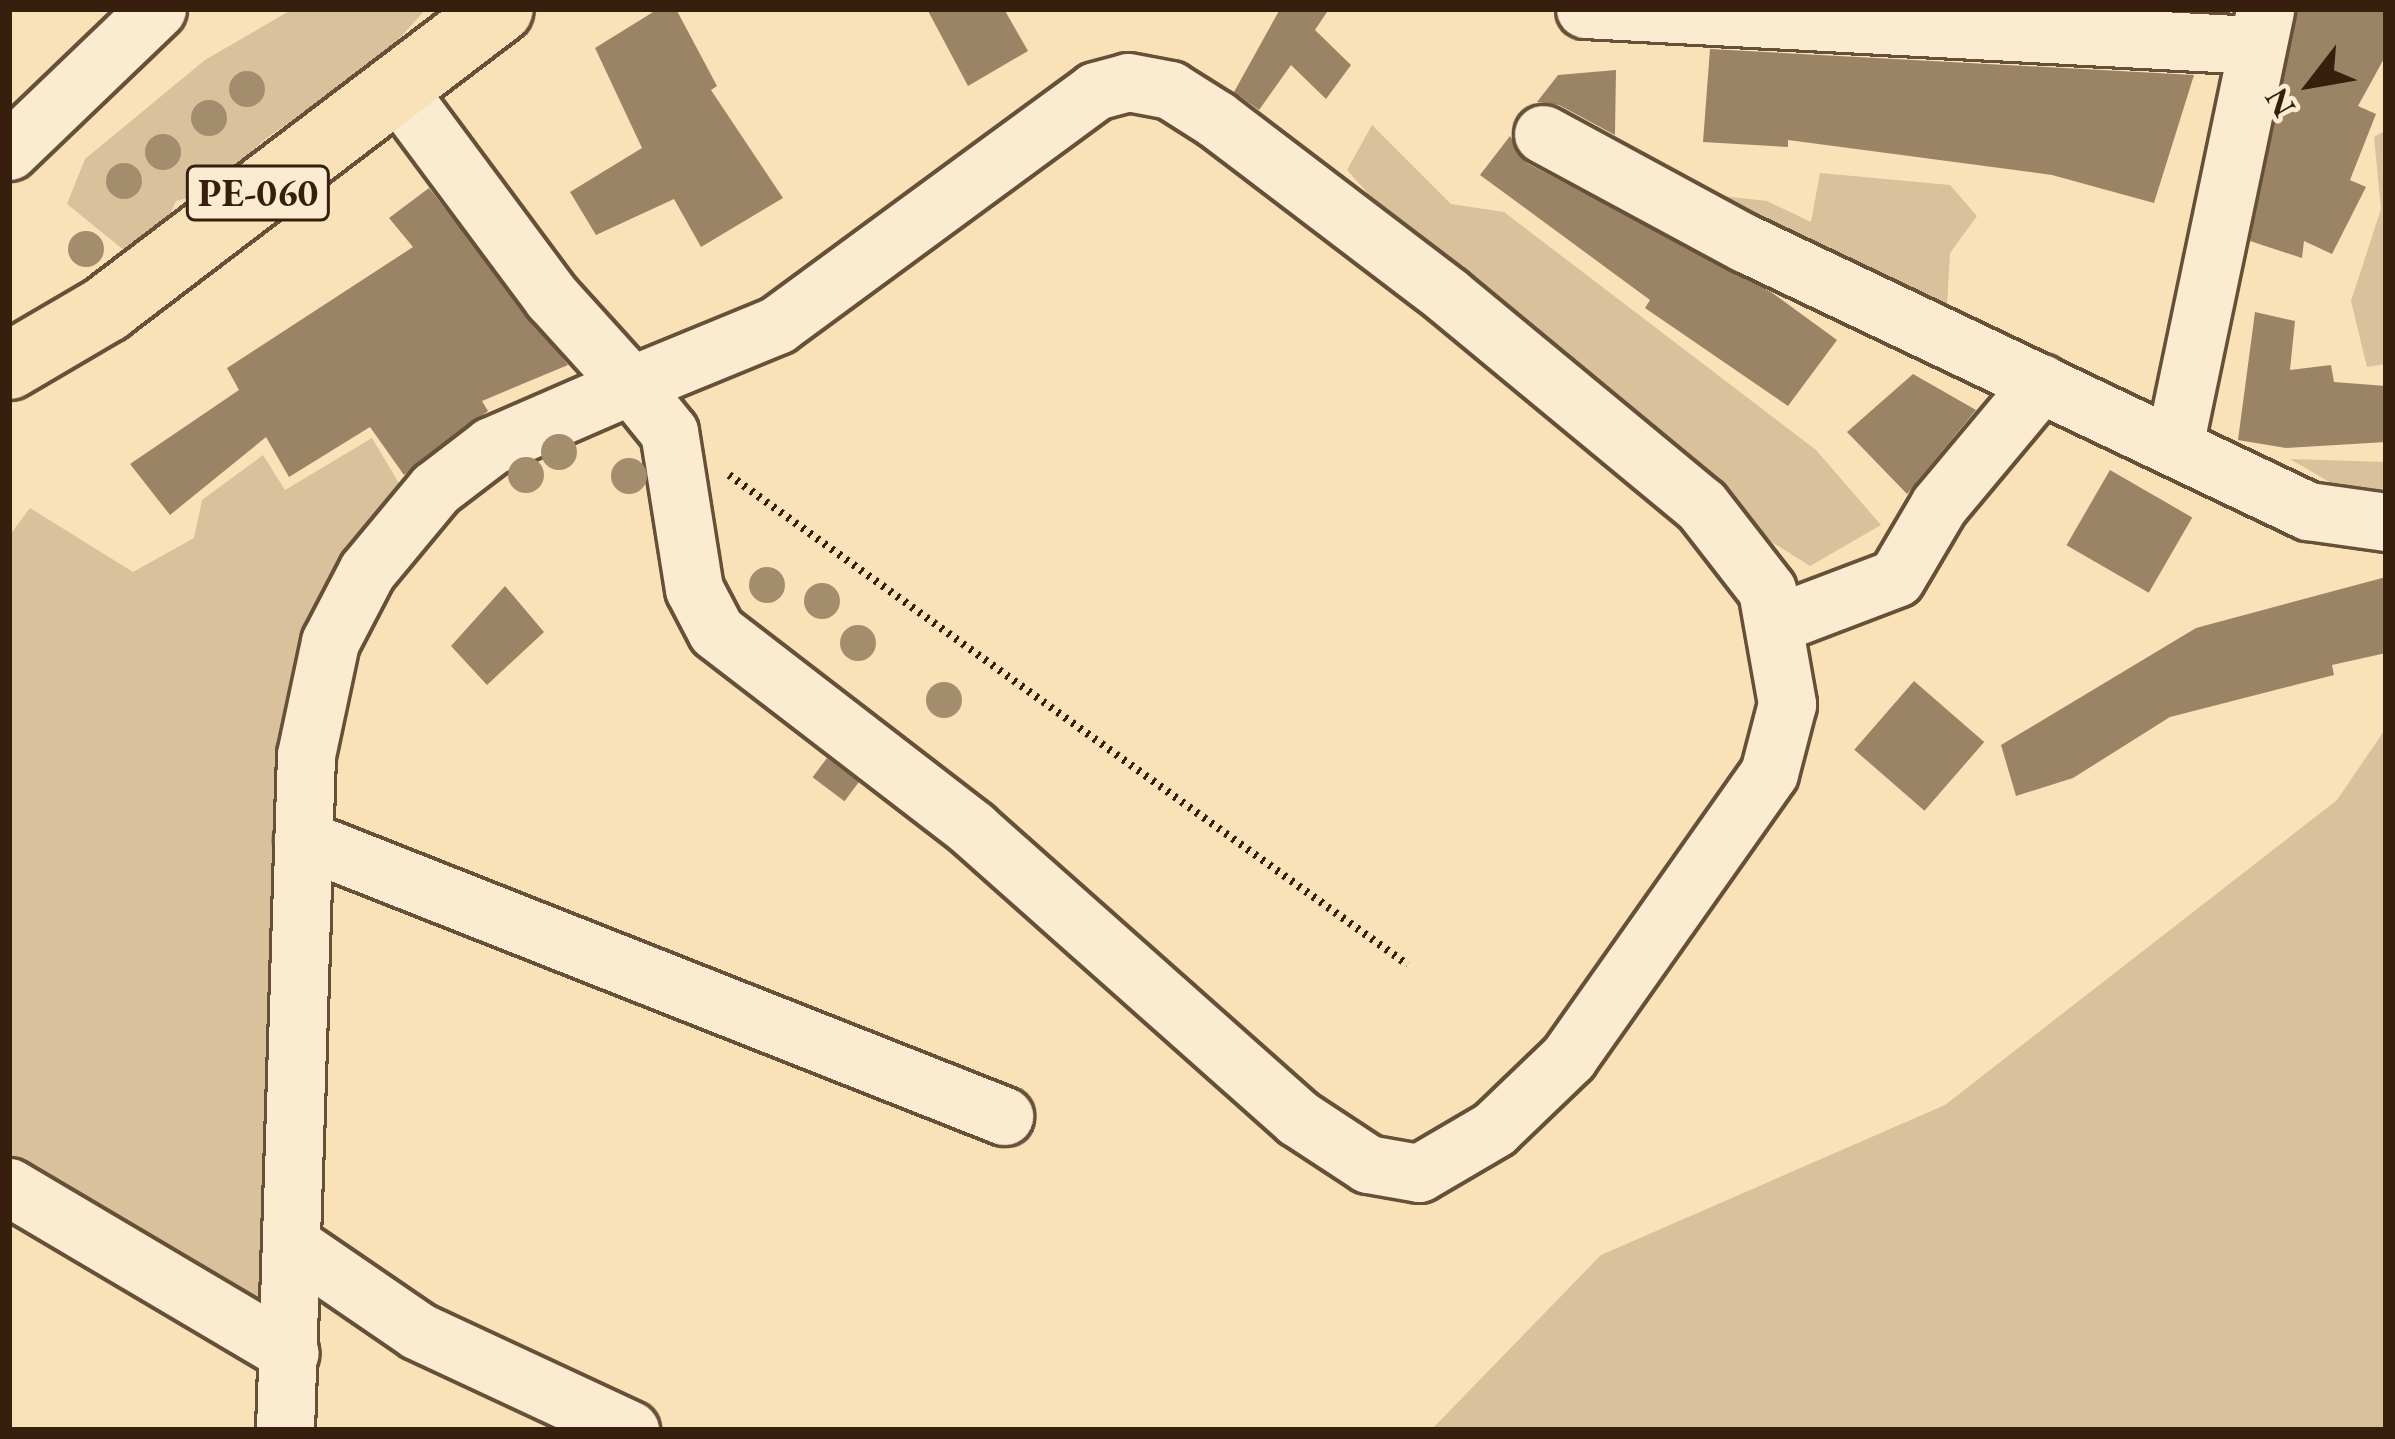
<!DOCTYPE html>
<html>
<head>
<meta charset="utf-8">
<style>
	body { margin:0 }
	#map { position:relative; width:2395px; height:1439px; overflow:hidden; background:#f9e2b8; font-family:"EB Garamond",serif }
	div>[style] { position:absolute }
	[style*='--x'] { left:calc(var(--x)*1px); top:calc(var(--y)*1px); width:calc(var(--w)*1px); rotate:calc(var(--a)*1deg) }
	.green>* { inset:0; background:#d8c19b }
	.building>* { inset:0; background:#9b8466; transform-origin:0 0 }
	.path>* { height:8px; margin-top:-4px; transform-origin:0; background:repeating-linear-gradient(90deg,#361f0d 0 3px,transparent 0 9px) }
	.roads { filter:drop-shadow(3px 0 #675038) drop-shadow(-3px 0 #675038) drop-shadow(0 3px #675038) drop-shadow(0 -3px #675038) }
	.minor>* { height:57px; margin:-28.5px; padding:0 28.5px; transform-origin:28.5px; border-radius:28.5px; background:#fbecd1 }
	.primary>* { height:66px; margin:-33px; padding:0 33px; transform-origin:33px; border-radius:33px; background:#f9e2b8 }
	.trees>* { width:36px; height:36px; margin:-18px; border-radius:50%; background:#a48d6d }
	span { translate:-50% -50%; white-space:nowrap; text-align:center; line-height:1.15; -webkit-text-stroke:9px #fbecd1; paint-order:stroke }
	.shield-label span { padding:3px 9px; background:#fbecd1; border:3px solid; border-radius:9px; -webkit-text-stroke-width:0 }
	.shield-label { font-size:39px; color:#361f0d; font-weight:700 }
	.frame { position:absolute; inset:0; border:12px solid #361f0d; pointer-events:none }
	.north { position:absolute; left:2251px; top:24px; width:120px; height:120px; -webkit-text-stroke:9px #fbecd1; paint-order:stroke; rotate:239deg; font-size:33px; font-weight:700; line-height:48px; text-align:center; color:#361f0d }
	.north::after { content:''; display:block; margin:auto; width:42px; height:54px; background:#361f0d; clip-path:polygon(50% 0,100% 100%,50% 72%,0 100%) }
</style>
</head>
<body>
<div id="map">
	<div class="green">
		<i style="clip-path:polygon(293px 9px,426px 9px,386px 53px,263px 141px,207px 193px,176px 201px,157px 243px,136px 260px,67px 204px,85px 159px,205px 60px)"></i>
		<i style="clip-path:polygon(1372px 125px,1451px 204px,1504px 212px,1816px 450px,1881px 525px,1810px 566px,1659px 471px,1408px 238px,1347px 170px)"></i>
		<i style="clip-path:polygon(2386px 130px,2386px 364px,2367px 367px,2351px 301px,2381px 209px,2374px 137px)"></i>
		<i style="clip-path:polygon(1820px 173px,1950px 185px,1977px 216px,1950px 253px,1946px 323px,1696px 193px,1767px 201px,1811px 222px)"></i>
		<i style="clip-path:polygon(372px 438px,416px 512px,330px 641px,290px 1353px,9px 1187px,9px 536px,30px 508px,133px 572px,194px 538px,202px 500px,263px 455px,285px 490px)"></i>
		<i style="clip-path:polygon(2290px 459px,2386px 462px,2386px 515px)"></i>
		<i style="clip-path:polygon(2386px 728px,2386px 1430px,1431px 1430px,1601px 1255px,1945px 1105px,2337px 800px)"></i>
	</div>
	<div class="building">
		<i style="clip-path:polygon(658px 9px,676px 9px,717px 86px,711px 90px,783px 198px,701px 247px,674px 199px,596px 235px,570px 192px,642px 148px,595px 48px)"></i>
		<i style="clip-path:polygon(927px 9px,1004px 9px,1028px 51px,968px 86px)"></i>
		<i style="clip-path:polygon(1280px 9px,1329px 9px,1315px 30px,1351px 65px,1326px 99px,1291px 65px,1259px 110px,1234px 92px)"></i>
		<i style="clip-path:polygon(2297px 9px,2386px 9px,2386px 55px,2358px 106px,2376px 114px,2350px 180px,2366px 187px,2332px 254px,2304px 241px,2302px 258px,2250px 241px)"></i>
		<i style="clip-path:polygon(1710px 49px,2194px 75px,2154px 203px,2052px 175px,1788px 140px,1788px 147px,1703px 142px)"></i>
		<i style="clip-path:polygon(1616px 70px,1615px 135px,1559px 105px,1537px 102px,1558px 75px)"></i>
		<i style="clip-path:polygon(1510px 136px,1527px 163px,1771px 292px,1837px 340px,1788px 406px,1645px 308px,1650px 300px,1480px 175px)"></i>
		<i style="clip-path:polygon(429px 188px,568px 365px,482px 401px,488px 411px,404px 475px,370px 427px,289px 477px,266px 437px,170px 515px,130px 464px,239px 390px,227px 368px,413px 247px,389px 218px)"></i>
		<i style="clip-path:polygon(2255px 312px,2295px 321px,2290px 370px,2331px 365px,2334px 382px,2386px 386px,2386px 442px,2286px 448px,2238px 440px)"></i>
		<i style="clip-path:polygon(1913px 374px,1976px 410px,1907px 494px,1847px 432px)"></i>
		<i style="left:2110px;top:470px;width:95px;height:87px;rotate:30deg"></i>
		<i style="clip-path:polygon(2386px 577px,2386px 653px,2332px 665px,2334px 675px,2170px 717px,2073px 778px,2016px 796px,2001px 745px,2196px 628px)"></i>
		<i style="clip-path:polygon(505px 586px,544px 632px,487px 685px,451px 646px)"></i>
		<i style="left:1914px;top:681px;width:93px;height:91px;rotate:41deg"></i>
		<i style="left:827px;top:758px;width:40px;height:24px;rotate:37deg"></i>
	</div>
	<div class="path">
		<i style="--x:729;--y:475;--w:837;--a:35.82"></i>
	</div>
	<div class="roads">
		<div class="minor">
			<i style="--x:1585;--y:9;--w:671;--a:3.08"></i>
			<i style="--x:1543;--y:134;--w:230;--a:28.4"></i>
			<i style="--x:1745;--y:243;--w:624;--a:25.46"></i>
			<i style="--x:2308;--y:511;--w:79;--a:8"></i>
			<i style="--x:9;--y:151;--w:205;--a:-43.8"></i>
			<i style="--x:2174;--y:446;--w:446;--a:-78.2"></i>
			<i style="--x:1775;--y:624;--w:129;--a:-20.8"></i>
			<i style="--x:1896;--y:578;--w:85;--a:-59.5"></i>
			<i style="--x:1939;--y:505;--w:159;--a:-50.1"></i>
			<i style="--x:303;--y:839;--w:754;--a:21.56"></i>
			<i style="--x:9;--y:1187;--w:326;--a:30.6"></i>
			<i style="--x:294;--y:1246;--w:150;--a:34.4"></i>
			<i style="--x:418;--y:1331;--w:234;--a:25"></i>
			<i style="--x:285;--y:1430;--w:675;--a:-88.22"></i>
			<i style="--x:306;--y:755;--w:116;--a:-78"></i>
			<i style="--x:330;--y:642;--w:80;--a:-62.5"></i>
			<i style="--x:367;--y:571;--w:107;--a:-50.3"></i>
			<i style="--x:435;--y:489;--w:71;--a:-37.5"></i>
			<i style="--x:491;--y:446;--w:153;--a:-23.5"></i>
			<i style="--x:631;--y:385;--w:158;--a:-22.3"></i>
			<i style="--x:777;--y:325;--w:395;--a:-36.3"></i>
			<i style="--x:1095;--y:91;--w:34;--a:-15"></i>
			<i style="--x:1128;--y:82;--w:43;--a:10.8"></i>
			<i style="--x:1170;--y:90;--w:54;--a:32.2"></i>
			<i style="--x:1216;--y:119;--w:292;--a:37.3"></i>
			<i style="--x:1448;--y:296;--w:328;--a:39.6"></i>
			<i style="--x:1701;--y:505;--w:108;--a:52.2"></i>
			<i style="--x:1767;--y:590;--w:116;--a:80"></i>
			<i style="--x:1787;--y:704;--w:71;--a:104.6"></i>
			<i style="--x:1769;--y:773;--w:347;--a:125.2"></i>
			<i style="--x:1569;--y:1057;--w:104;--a:136.2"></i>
			<i style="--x:1494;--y:1129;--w:87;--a:149.6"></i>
			<i style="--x:1419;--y:1173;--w:52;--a:-170"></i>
			<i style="--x:1368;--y:1164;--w:84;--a:-146.7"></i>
			<i style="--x:1298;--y:1118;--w:435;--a:-138.4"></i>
			<i style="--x:973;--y:829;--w:324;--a:-142.4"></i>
			<i style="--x:716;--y:631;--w:47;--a:-117.6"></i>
			<i style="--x:694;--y:589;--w:159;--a:-99"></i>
			<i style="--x:669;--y:432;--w:60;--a:-129"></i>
			<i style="--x:631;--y:385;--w:118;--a:-132.2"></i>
			<i style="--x:552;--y:298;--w:262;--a:-126.6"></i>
		</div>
		<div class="primary">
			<i style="--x:9;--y:366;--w:113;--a:-30.4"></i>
			<i style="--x:106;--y:309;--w:495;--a:-37.3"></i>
		</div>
	</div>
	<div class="trees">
		<i style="left:247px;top:89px"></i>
		<i style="left:209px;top:118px"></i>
		<i style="left:163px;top:152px"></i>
		<i style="left:124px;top:181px"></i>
		<i style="left:86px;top:249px"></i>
		<i style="left:559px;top:452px"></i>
		<i style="left:526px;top:475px"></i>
		<i style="left:629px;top:476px"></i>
		<i style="left:767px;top:585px"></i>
		<i style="left:822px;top:601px"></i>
		<i style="left:858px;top:643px"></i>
		<i style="left:944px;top:700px"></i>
	</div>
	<div class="shield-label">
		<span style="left:258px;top:193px">PE-060</span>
	</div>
	<div class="frame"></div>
	<div class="north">N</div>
</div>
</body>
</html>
